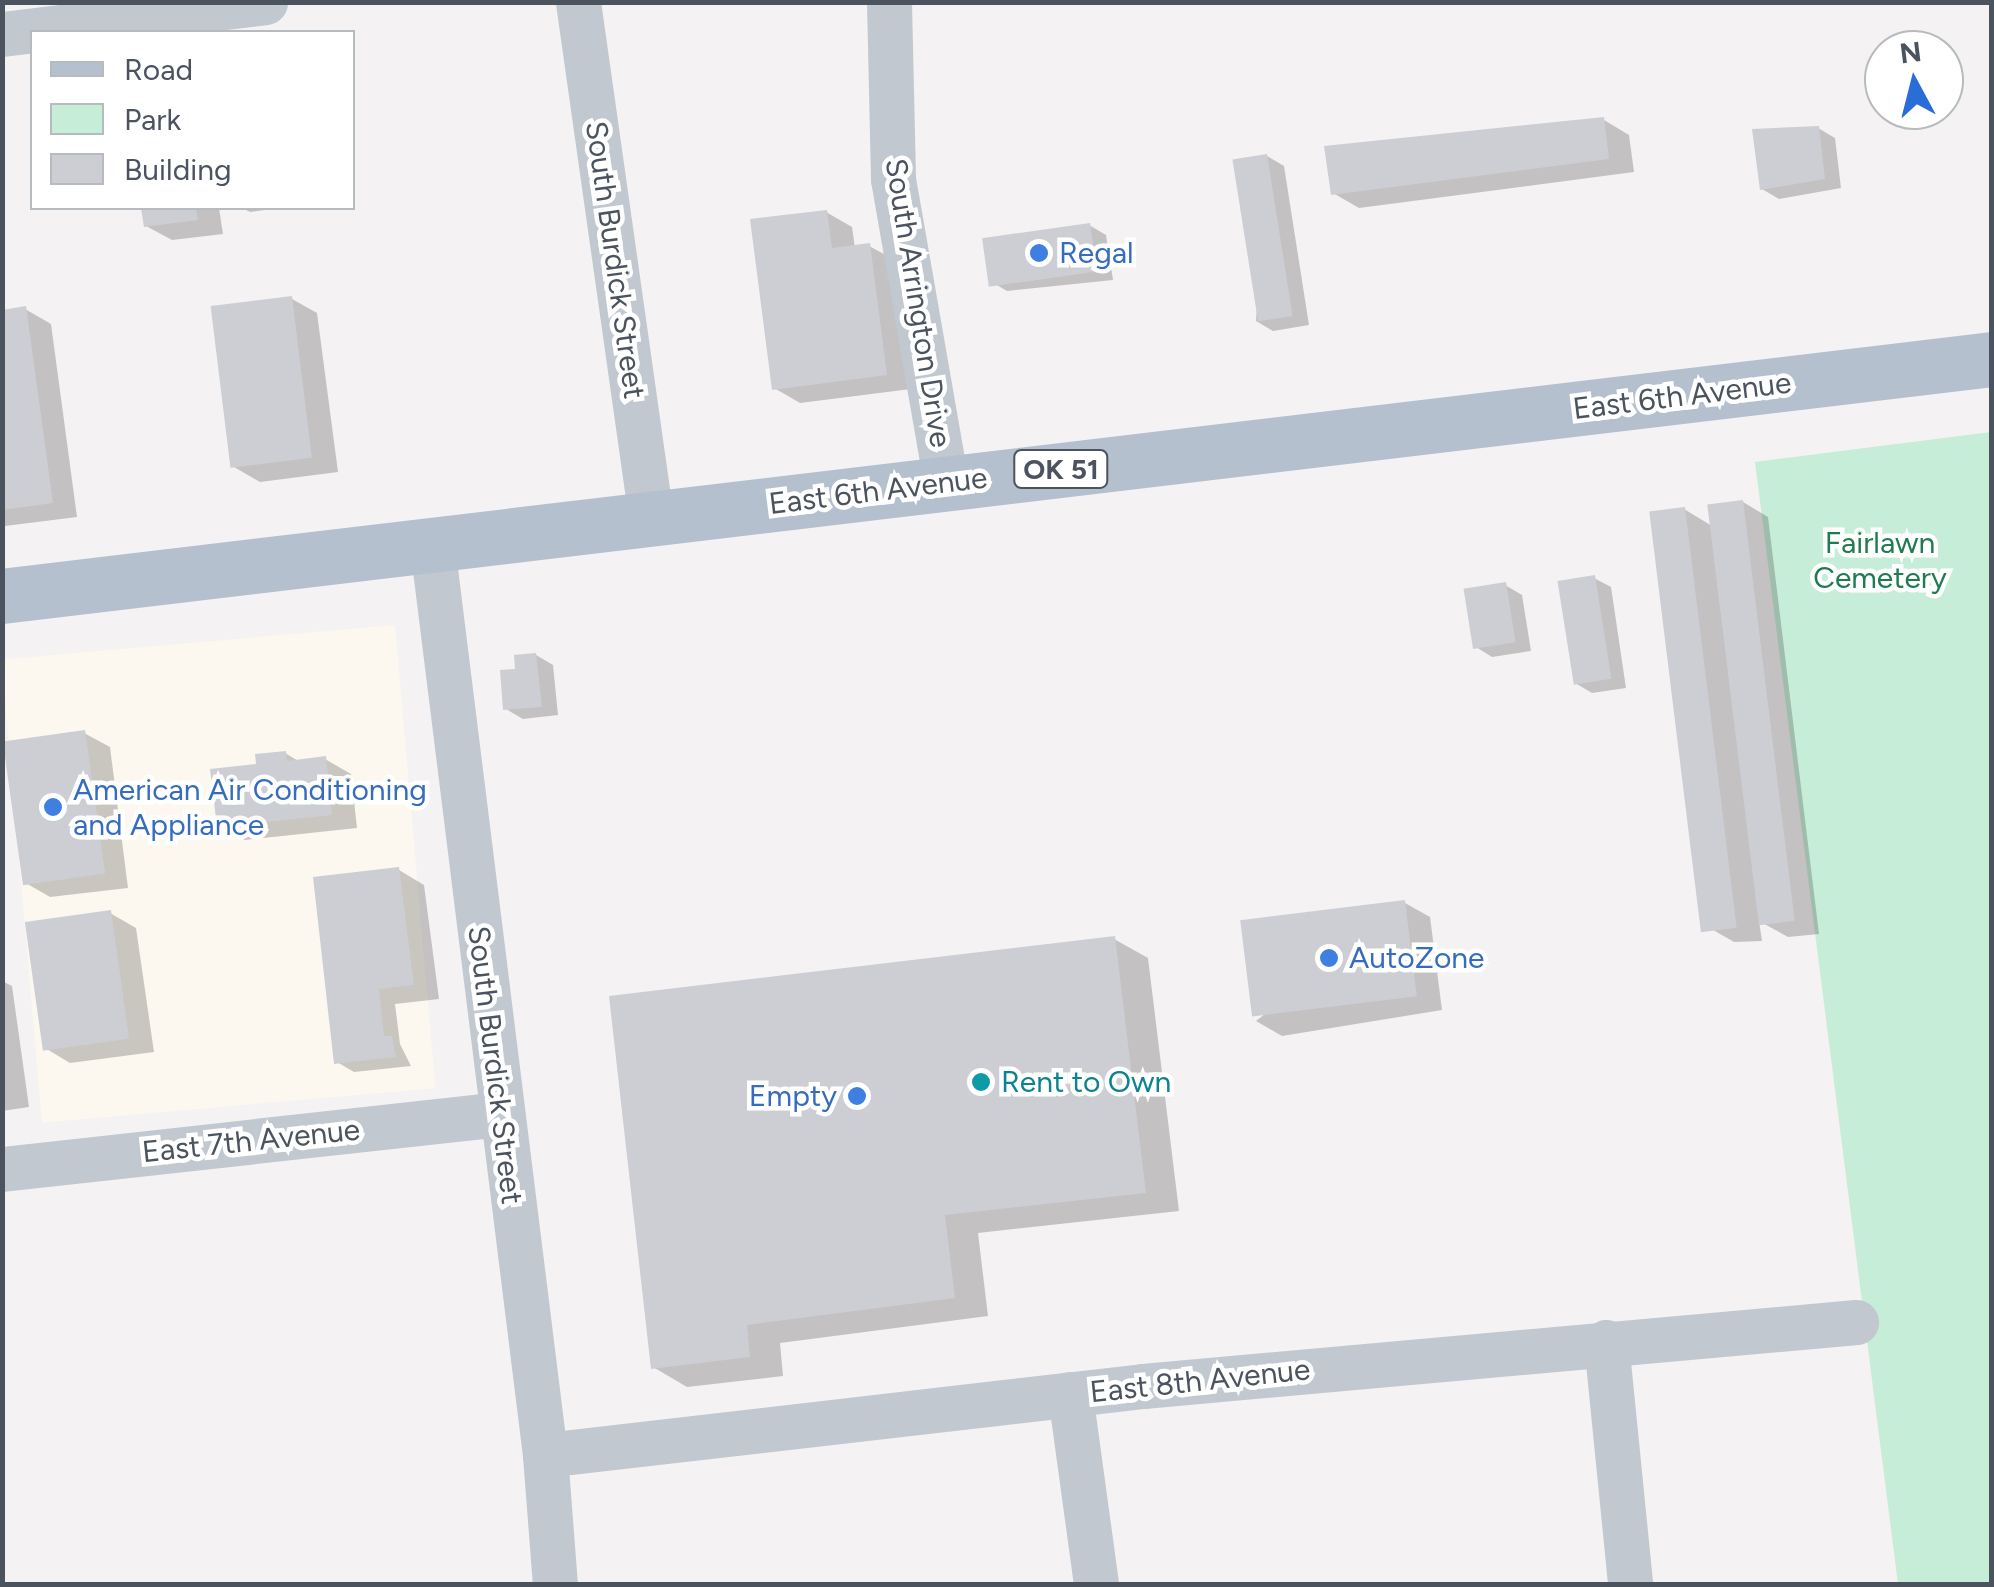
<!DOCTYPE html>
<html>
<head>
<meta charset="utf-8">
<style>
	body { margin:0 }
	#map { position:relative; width:1994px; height:1587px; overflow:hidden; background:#f4f2f2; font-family:Figtree,sans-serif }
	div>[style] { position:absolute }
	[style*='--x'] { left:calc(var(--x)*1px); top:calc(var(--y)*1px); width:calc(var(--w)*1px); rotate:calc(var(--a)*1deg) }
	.commercial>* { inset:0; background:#fcf8ef; transform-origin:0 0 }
	.green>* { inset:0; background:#c6edd7 }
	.shadow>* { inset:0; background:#0003 }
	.building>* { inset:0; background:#ccced4; transform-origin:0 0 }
	.minor>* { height:45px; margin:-22.5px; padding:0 22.5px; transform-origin:22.5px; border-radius:22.5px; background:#c1c8cf }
	.primary>* { height:55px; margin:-27.5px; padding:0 27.5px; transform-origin:27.5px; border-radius:27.5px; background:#b4c0ce }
	.dots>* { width:28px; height:28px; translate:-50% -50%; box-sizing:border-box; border:5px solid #fff; border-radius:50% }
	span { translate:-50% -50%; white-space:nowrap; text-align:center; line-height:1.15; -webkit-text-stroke:9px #fff; paint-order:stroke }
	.shield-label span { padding:2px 8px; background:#fff; border:2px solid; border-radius:8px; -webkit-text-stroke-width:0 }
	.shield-label { font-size:28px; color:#4b545e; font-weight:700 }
	.shop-label { font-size:30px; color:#366cbe }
	.left { translate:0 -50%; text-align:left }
	.right { translate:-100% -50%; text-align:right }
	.street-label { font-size:30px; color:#4b545e }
	.park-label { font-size:30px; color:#207b52 }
	.culture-label { font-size:30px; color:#0d838f }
	.frame { position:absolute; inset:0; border:5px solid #4b545e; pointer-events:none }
	.legend { position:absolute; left:30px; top:30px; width:325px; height:180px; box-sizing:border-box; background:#fff; border:2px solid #b7bbbf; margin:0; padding:12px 18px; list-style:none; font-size:30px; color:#4b545e }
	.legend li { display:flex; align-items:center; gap:20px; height:50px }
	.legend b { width:50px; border:2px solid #b7bbbf }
	.north { position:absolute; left:1864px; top:30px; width:100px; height:100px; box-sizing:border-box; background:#fff; border:2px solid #b7bbbf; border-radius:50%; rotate:353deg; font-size:28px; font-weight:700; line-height:40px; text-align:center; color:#4b545e }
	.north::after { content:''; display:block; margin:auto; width:35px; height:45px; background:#2a6dd6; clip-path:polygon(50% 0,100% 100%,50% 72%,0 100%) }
</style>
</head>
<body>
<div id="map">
	<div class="commercial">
		<i style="left:395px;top:625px;width:465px;height:395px;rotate:85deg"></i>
	</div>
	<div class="green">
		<i style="clip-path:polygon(1991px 432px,1991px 1584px,1898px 1584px,1755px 462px)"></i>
	</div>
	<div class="shadow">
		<i style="clip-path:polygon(1604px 120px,1629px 135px,1634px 172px,1359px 208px,1333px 193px)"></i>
		<i style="clip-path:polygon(1818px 128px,1835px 138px,1841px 188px,1779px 199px,1762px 189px)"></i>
		<i style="clip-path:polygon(1267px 156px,1284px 166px,1309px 325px,1273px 331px,1256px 321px)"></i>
		<i style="clip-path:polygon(144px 208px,219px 208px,223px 234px,172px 240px,146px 226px)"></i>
		<i style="clip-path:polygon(242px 208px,279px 208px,250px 212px)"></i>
		<i style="clip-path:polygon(826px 212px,852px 227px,855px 248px,869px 246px,895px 260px,911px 389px,800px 403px,774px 388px)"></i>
		<i style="clip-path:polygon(1089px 225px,1106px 235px,1113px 280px,1007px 291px,990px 281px)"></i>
		<i style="clip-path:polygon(292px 299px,317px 313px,338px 472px,260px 482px,234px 467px)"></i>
		<i style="clip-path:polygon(25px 309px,51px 324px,77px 517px,5px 526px,2px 312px)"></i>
		<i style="clip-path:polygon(1743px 502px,1768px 517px,1819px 934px,1788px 937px,1759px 921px,1762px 941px,1734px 942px,1708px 927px,1684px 509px,1712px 526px)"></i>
		<i style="clip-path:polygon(1594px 578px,1611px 587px,1626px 688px,1592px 693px,1575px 683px)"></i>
		<i style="clip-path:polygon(1505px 585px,1522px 595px,1531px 651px,1492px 657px,1476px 647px)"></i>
		<i style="clip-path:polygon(536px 655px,553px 665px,558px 715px,523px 719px,506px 709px)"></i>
		<i style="clip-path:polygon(84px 733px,110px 747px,128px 888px,50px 897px,24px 882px)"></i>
		<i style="clip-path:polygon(285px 753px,300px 762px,325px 759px,351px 774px,357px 828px,245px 840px,219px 826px,259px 767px)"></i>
		<i style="clip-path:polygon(399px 870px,424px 885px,439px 999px,395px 1004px,400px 1044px,411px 1066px,354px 1072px,337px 1062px)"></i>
		<i style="clip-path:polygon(1405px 903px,1430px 917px,1442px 1010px,1282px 1036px,1256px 1021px)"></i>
		<i style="clip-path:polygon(110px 913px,136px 928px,154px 1052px,70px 1063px,45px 1048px)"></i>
		<i style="clip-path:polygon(1114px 939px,1148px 958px,1179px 1211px,978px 1233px,988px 1316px,780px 1343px,783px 1376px,687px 1387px,653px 1367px)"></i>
		<i style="clip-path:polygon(2px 981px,12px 986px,29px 1107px,2px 1111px)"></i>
	</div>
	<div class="building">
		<i style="clip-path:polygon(1604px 117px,1609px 159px,1331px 195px,1324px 146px)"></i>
		<i style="clip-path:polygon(1819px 126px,1825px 179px,1760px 190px,1752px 129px)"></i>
		<i style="left:1267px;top:154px;width:164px;height:35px;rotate:81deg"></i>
		<i style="clip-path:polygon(141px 208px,196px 208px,198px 220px,144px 227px)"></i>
		<i style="clip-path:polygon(827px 210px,832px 248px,870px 243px,887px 375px,772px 390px,750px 219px)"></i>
		<i style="left:1090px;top:223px;width:49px;height:109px;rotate:82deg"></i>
		<i style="left:292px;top:296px;width:163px;height:82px;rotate:83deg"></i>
		<i style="clip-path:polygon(26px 306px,53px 503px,2px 510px,2px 310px)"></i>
		<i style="left:1743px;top:500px;width:424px;height:36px;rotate:83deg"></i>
		<i style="left:1685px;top:507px;width:424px;height:36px;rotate:83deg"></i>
		<i style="left:1595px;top:575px;width:105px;height:38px;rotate:81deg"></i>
		<i style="left:1506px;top:582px;width:61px;height:43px;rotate:81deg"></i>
		<i style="clip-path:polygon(536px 653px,542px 707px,503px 710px,500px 670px,515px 669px,514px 655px)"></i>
		<i style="left:85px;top:730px;width:145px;height:83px;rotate:82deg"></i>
		<i style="clip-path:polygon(286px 751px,287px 761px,326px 756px,332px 815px,217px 827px,210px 769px,256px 764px,255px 754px)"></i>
		<i style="clip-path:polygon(399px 867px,414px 985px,379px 989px,384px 1036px,392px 1036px,396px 1057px,334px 1064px,313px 877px)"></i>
		<i style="left:1405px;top:900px;width:97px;height:166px;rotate:83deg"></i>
		<i style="left:111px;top:910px;width:130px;height:87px;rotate:82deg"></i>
		<i style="clip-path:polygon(1115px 936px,1146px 1193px,945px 1215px,955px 1298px,747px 1325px,750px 1357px,651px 1369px,609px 996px)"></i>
	</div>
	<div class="minor">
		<i style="--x:578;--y:2;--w:521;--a:81.95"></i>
		<i style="--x:889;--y:2;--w:177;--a:88.7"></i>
		<i style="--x:893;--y:179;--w:308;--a:80.1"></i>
		<i style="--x:2;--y:34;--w:265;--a:-6.9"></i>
		<i style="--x:432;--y:545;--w:917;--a:82.92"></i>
		<i style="--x:545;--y:1455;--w:129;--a:85.6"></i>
		<i style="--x:2;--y:1169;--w:501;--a:-6.3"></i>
		<i style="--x:1606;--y:1342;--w:243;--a:84.3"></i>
		<i style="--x:1070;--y:1394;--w:192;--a:82.2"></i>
		<i style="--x:545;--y:1455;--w:602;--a:-6.58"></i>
		<i style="--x:1143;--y:1386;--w:716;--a:-5.13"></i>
	</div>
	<div class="primary">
		<i style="--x:2;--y:596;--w:2004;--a:-6.79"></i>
	</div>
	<div class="dots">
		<i style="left:1039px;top:253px;background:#3f7fe0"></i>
		<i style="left:53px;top:807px;background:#3f7fe0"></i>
		<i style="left:1329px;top:958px;background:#3f7fe0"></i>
		<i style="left:981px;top:1082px;background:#0f9aa8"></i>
		<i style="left:857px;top:1096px;background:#3f7fe0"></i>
	</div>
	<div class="shield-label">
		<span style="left:1061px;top:469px">OK 51</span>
	</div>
	<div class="shop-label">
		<span class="left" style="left:1059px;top:253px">Regal</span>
		<span class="left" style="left:73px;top:807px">American Air Conditioning<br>and Appliance</span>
		<span class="left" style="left:1349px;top:958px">AutoZone</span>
		<span class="right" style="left:837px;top:1096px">Empty</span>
	</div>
	<div class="street-label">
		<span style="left:615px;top:260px;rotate:82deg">South Burdick Street</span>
		<span style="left:918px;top:303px;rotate:81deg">South Arrington Drive</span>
		<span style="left:1682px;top:396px;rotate:-7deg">East 6th Avenue</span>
		<span style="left:878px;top:491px;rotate:-7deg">East 6th Avenue</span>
		<span style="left:495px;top:1065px;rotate:83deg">South Burdick Street</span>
		<span style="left:251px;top:1141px;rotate:-6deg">East 7th Avenue</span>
		<span style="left:1200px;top:1381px;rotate:-6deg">East 8th Avenue</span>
	</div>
	<div class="park-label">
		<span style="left:1880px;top:560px">Fairlawn<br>Cemetery</span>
	</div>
	<div class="culture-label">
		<span class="left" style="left:1001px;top:1082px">Rent to Own</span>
	</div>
	<div class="frame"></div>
	<ul class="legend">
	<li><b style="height:12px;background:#b4c0ce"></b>Road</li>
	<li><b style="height:28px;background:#c6edd7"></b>Park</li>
	<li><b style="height:28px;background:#ccced4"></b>Building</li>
	</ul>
	<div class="north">N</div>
</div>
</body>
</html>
